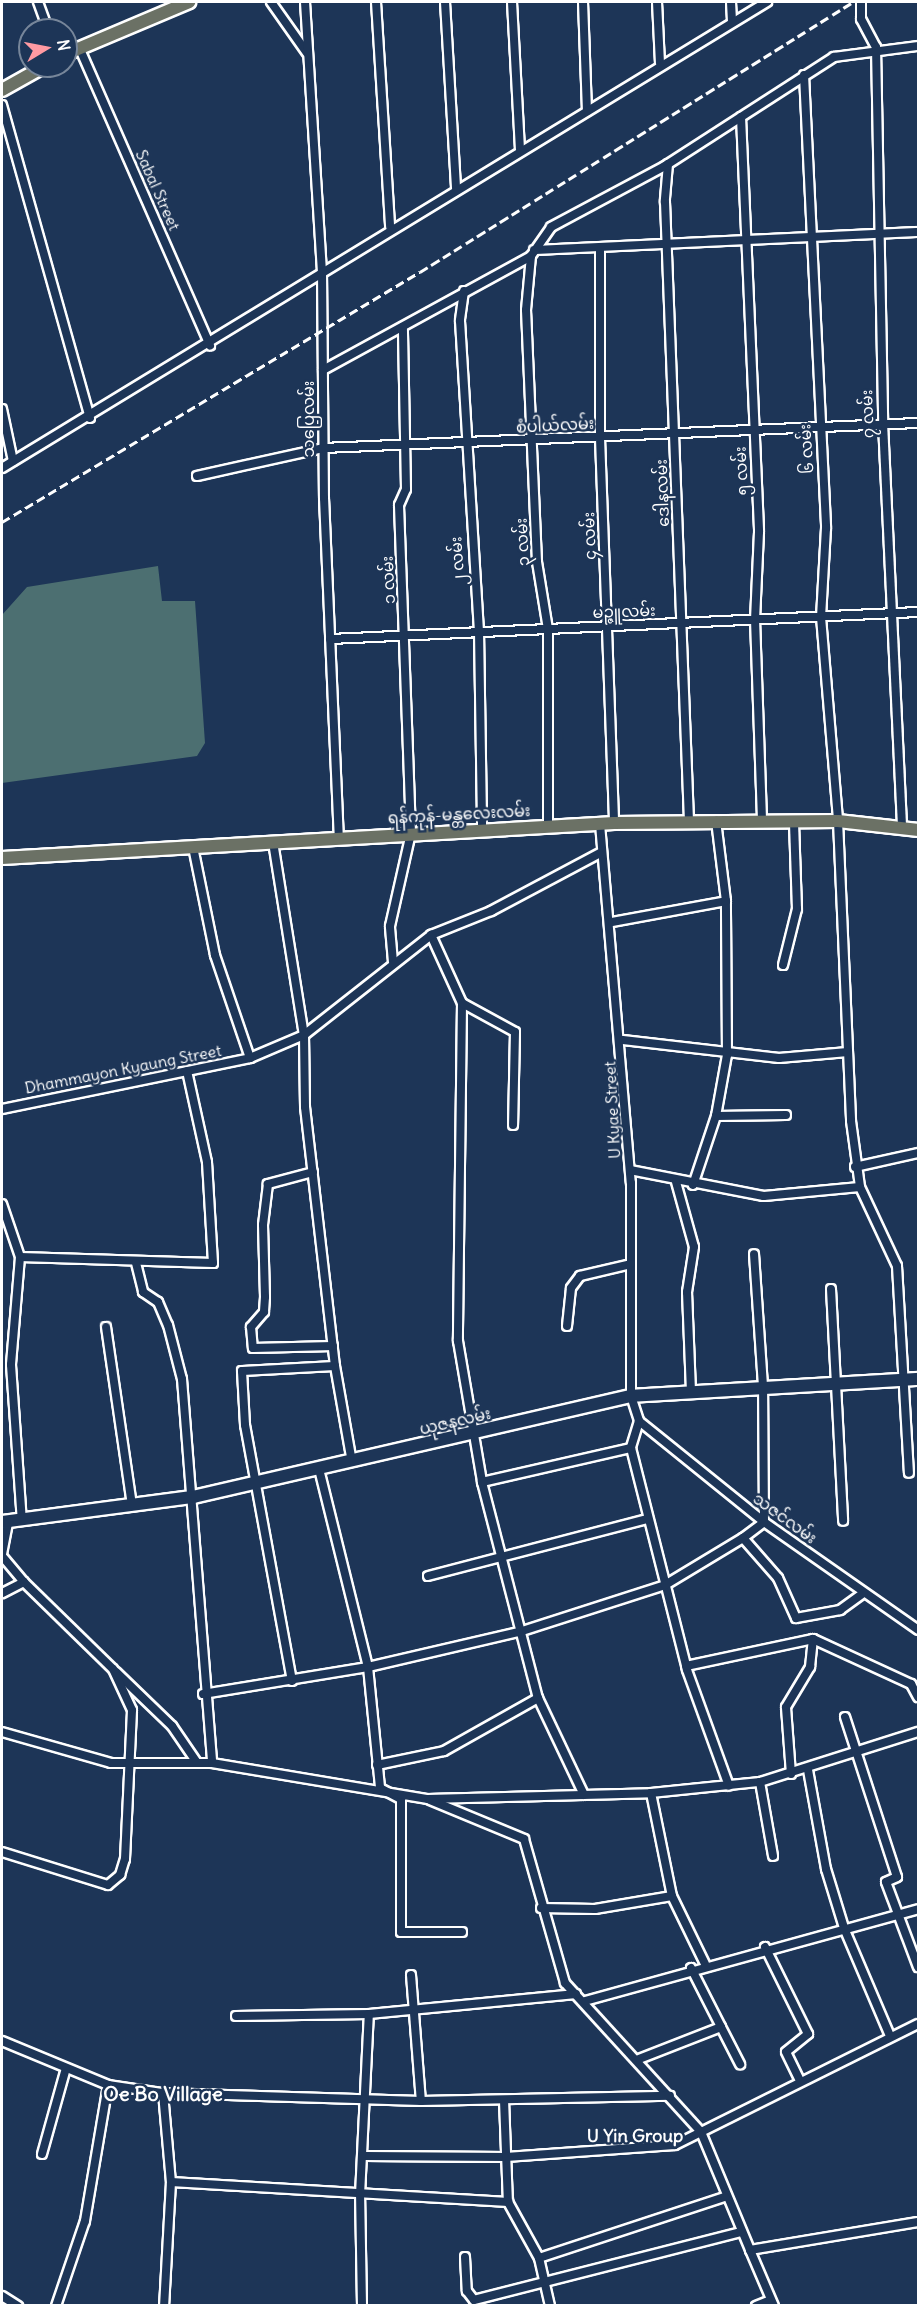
<!DOCTYPE html>
<html>
<head>
<meta charset="utf-8">
<style>
	body { margin:0 }
	#map { position:relative; width:920px; height:2307px; overflow:hidden; background:#1d3557; font-family:Delius,"Noto Sans Myanmar",sans-serif }
	div>[style] { position:absolute }
	[style*='--x'] { left:calc(var(--x)*1px); top:calc(var(--y)*1px); width:calc(var(--w)*1px); rotate:calc(var(--a)*1deg) }
	.green>* { inset:0; background:#4c6f71 }
	.roads { filter:drop-shadow(2px 0 #fff) drop-shadow(-2px 0 #fff) drop-shadow(0 2px #fff) drop-shadow(0 -2px #fff) }
	.street>* { height:8px; margin:-4px; padding:0 4px; transform-origin:4px; border-radius:4px; background:#1d3557 }
	.secondary>* { height:12px; margin:-6px; padding:0 6px; transform-origin:6px; border-radius:6px; background:#1d3557 }
	.primary>* { height:12px; margin:-6px; padding:0 6px; transform-origin:6px; border-radius:6px; background:#6b7165 }
	.rail>* { height:3px; margin-top:-1.5px; transform-origin:0; background:repeating-linear-gradient(90deg,#fff 0 9px,transparent 0 13.5px) }
	span { translate:-50% -50%; white-space:nowrap; text-align:center; line-height:1.15; -webkit-text-stroke:5px #1d3557; paint-order:stroke }
	.street-label { font-size:16px; color:#fff }
	.neighbourhood-label { font-size:18px; color:#fff; font-weight:700 }
	.quarter-label { font-size:20px; color:#fff; font-weight:700 }
	.frame { position:absolute; inset:0; border:3px solid #fff; pointer-events:none }
	.north { position:absolute; left:18px; top:18px; width:60px; height:60px; box-sizing:border-box; background:#1d3557; border:2px solid #77869a; border-radius:50%; rotate:80deg; font-size:16px; font-weight:700; line-height:24px; text-align:center; color:#fff }
	.north::after { content:''; display:block; margin:auto; width:21px; height:27px; background:#ff9aa2; clip-path:polygon(50% 0,100% 100%,50% 72%,0 100%) }
</style>
</head>
<body>
<div id="map">
	<div class="green">
		<i style="clip-path:polygon(158px 566px,162px 601px,195px 601px,205px 743px,197px 756px,2px 783px,2px 615px,27px 587px)"></i>
	</div>
	<div class="roads">
		<div class="street">
			<i style="--x:38;--y:2;--w:30;--a:70"></i>
			<i style="--x:271;--y:2;--w:62;--a:54.8"></i>
			<i style="--x:305;--y:2;--w:271;--a:86.4"></i>
			<i style="--x:322;--y:272;--w:226;--a:89.5"></i>
			<i style="--x:324;--y:498;--w:339;--a:87.5"></i>
			<i style="--x:376;--y:2;--w:225;--a:86.4"></i>
			<i style="--x:445;--y:2;--w:187;--a:86.6"></i>
			<i style="--x:512;--y:2;--w:147;--a:86.9"></i>
			<i style="--x:583;--y:2;--w:109;--a:87.9"></i>
			<i style="--x:657;--y:2;--w:61;--a:87.2"></i>
			<i style="--x:731;--y:2;--w:19;--a:87"></i>
			<i style="--x:861;--y:2;--w:17;--a:90"></i>
			<i style="--x:861;--y:19;--w:32;--a:62"></i>
			<i style="--x:876;--y:47;--w:376;--a:88.9"></i>
			<i style="--x:883;--y:423;--w:405;--a:87.3"></i>
			<i style="--x:79;--y:47;--w:326;--a:66.3"></i>
			<i style="--x:804;--y:75;--w:454;--a:87.2"></i>
			<i style="--x:826;--y:528;--w:89;--a:93.2"></i>
			<i style="--x:821;--y:617;--w:205;--a:85.2"></i>
			<i style="--x:838;--y:821;--w:300;--a:87.5"></i>
			<i style="--x:851;--y:1121;--w:67;--a:82.2"></i>
			<i style="--x:860;--y:1187;--w:87;--a:64.9"></i>
			<i style="--x:897;--y:1266;--w:207;--a:86.7"></i>
			<i style="--x:2;--y:105;--w:325;--a:74.3"></i>
			<i style="--x:741;--y:117;--w:415;--a:87.5"></i>
			<i style="--x:759;--y:532;--w:87;--a:92.6"></i>
			<i style="--x:755;--y:619;--w:203;--a:88"></i>
			<i style="--x:668;--y:164;--w:38;--a:95"></i>
			<i style="--x:665;--y:202;--w:619;--a:87.78"></i>
			<i style="--x:600;--y:248;--w:190;--a:90"></i>
			<i style="--x:600;--y:438;--w:385;--a:87.9"></i>
			<i style="--x:534;--y:250;--w:384;--a:-2.7"></i>
			<i style="--x:531;--y:256;--w:54;--a:95.3"></i>
			<i style="--x:526;--y:310;--w:252;--a:87.5"></i>
			<i style="--x:537;--y:562;--w:68;--a:80.7"></i>
			<i style="--x:548;--y:629;--w:197;--a:90"></i>
			<i style="--x:464;--y:291;--w:30;--a:98"></i>
			<i style="--x:460;--y:321;--w:311;--a:86.5"></i>
			<i style="--x:479;--y:631;--w:198;--a:89.1"></i>
			<i style="--x:323;--y:370;--w:237;--a:-28.7"></i>
			<i style="--x:531;--y:256;--w:35;--a:-55"></i>
			<i style="--x:551;--y:227;--w:129;--a:-28.2"></i>
			<i style="--x:665;--y:166;--w:201;--a:-32.8"></i>
			<i style="--x:834;--y:57;--w:85;--a:-7.5"></i>
			<i style="--x:2;--y:409;--w:53;--a:78.1"></i>
			<i style="--x:2;--y:468;--w:896;--a:-31.35"></i>
			<i style="--x:197;--y:476;--w:129;--a:-12.5"></i>
			<i style="--x:323;--y:448;--w:596;--a:-2.41"></i>
			<i style="--x:330;--y:639;--w:589;--a:-2.63"></i>
			<i style="--x:600;--y:824;--w:360;--a:85.1"></i>
			<i style="--x:631;--y:1183;--w:213;--a:90"></i>
			<i style="--x:631;--y:1396;--w:26;--a:72"></i>
			<i style="--x:639;--y:1421;--w:28;--a:107"></i>
			<i style="--x:631;--y:1448;--w:229;--a:75.8"></i>
			<i style="--x:687;--y:1670;--w:123;--a:70.1"></i>
			<i style="--x:273;--y:842;--w:195;--a:80.9"></i>
			<i style="--x:304;--y:1035;--w:72;--a:89.2"></i>
			<i style="--x:305;--y:1107;--w:261;--a:83.4"></i>
			<i style="--x:335;--y:1366;--w:97;--a:80"></i>
			<i style="--x:612;--y:922;--w:116;--a:-10.4"></i>
			<i style="--x:431;--y:935;--w:75;--a:65.5"></i>
			<i style="--x:462;--y:1003;--w:338;--a:90.7"></i>
			<i style="--x:458;--y:1341;--w:143;--a:80.3"></i>
			<i style="--x:482;--y:1482;--w:223;--a:75.5"></i>
			<i style="--x:538;--y:1698;--w:107;--a:64.6"></i>
			<i style="--x:393;--y:962;--w:36;--a:-95"></i>
			<i style="--x:390;--y:926;--w:95;--a:-77.3"></i>
			<i style="--x:411;--y:833;--w:328;--a:-92.1"></i>
			<i style="--x:399;--y:505;--w:17;--a:-66"></i>
			<i style="--x:406;--y:489;--w:162;--a:-91.1"></i>
			<i style="--x:783;--y:965;--w:58;--a:-76"></i>
			<i style="--x:797;--y:909;--w:87;--a:-92"></i>
			<i style="--x:462;--y:1003;--w:60;--a:28.7"></i>
			<i style="--x:515;--y:1032;--w:93;--a:91.2"></i>
			<i style="--x:623;--y:1040;--w:157;--a:6.6"></i>
			<i style="--x:779;--y:1058;--w:69;--a:-5"></i>
			<i style="--x:250;--y:1058;--w:59;--a:-23.1"></i>
			<i style="--x:304;--y:1035;--w:162;--a:-38.2"></i>
			<i style="--x:431;--y:935;--w:65;--a:-21.8"></i>
			<i style="--x:491;--y:911;--w:123;--a:-28"></i>
			<i style="--x:2;--y:1109;--w:253;--a:-11.6"></i>
			<i style="--x:250;--y:1058;--w:109;--a:-108.8"></i>
			<i style="--x:215;--y:955;--w:110;--a:-101.5"></i>
			<i style="--x:716;--y:1116;--w:70;--a:-0.8"></i>
			<i style="--x:855;--y:1167;--w:65;--a:-12.5"></i>
			<i style="--x:630;--y:1170;--w:136;--a:11"></i>
			<i style="--x:764;--y:1196;--w:96;--a:-5.4"></i>
			<i style="--x:313;--y:1172;--w:47;--a:165.1"></i>
			<i style="--x:268;--y:1184;--w:41;--a:97"></i>
			<i style="--x:263;--y:1225;--w:72;--a:88.4"></i>
			<i style="--x:265;--y:1297;--w:15;--a:94"></i>
			<i style="--x:264;--y:1312;--w:20;--a:131"></i>
			<i style="--x:251;--y:1327;--w:21;--a:85"></i>
			<i style="--x:253;--y:1348;--w:80;--a:-1.4"></i>
			<i style="--x:676;--y:1182;--w:67;--a:74.5"></i>
			<i style="--x:694;--y:1247;--w:46;--a:98.8"></i>
			<i style="--x:687;--y:1292;--w:99;--a:87.7"></i>
			<i style="--x:693;--y:1185;--w:73;--a:-71.6"></i>
			<i style="--x:716;--y:1116;--w:62;--a:-79.8"></i>
			<i style="--x:727;--y:1055;--w:154;--a:-90.4"></i>
			<i style="--x:726;--y:901;--w:81;--a:-97.1"></i>
			<i style="--x:2;--y:1204;--w:56;--a:71.2"></i>
			<i style="--x:20;--y:1257;--w:108;--a:94.8"></i>
			<i style="--x:11;--y:1365;--w:156;--a:86"></i>
			<i style="--x:20;--y:1257;--w:193;--a:1.8"></i>
			<i style="--x:213;--y:1263;--w:101;--a:-93.4"></i>
			<i style="--x:207;--y:1162;--w:93;--a:-102.4"></i>
			<i style="--x:136;--y:1263;--w:30;--a:76"></i>
			<i style="--x:143;--y:1292;--w:18;--a:34"></i>
			<i style="--x:158;--y:1302;--w:25;--a:67"></i>
			<i style="--x:168;--y:1325;--w:56;--a:75.5"></i>
			<i style="--x:182;--y:1379;--w:385;--a:85.5"></i>
			<i style="--x:831;--y:1289;--w:232;--a:87"></i>
			<i style="--x:567;--y:1326;--w:38;--a:-84"></i>
			<i style="--x:571;--y:1288;--w:15;--a:-53"></i>
			<i style="--x:580;--y:1276;--w:52;--a:-13.2"></i>
			<i style="--x:106;--y:1327;--w:181;--a:81.7"></i>
			<i style="--x:639;--y:1421;--w:161;--a:38.9"></i>
			<i style="--x:764;--y:1522;--w:188;--a:35"></i>
			<i style="--x:319;--y:1469;--w:204;--a:76.1"></i>
			<i style="--x:368;--y:1667;--w:122;--a:84.3"></i>
			<i style="--x:380;--y:1788;--w:24;--a:28"></i>
			<i style="--x:401;--y:1799;--w:133;--a:90"></i>
			<i style="--x:401;--y:1932;--w:61;--a:0"></i>
			<i style="--x:482;--y:1482;--w:153;--a:-12.9"></i>
			<i style="--x:743;--y:1538;--w:26;--a:-37"></i>
			<i style="--x:764;--y:1522;--w:136;--a:-90.4"></i>
			<i style="--x:763;--y:1386;--w:132;--a:-93.9"></i>
			<i style="--x:2;--y:1554;--w:33;--a:-79"></i>
			<i style="--x:2;--y:1556;--w:34;--a:50"></i>
			<i style="--x:24;--y:1582;--w:25;--a:153"></i>
			<i style="--x:428;--y:1576;--w:226;--a:-14.6"></i>
			<i style="--x:686;--y:1666;--w:130;--a:-12"></i>
			<i style="--x:813;--y:1639;--w:108;--a:24.7"></i>
			<i style="--x:911;--y:1684;--w:15;--a:62"></i>
			<i style="--x:116;--y:1672;--w:78;--a:44"></i>
			<i style="--x:172;--y:1726;--w:42;--a:55.6"></i>
			<i style="--x:292;--y:1681;--w:260;--a:-100.4"></i>
			<i style="--x:245;--y:1425;--w:54;--a:-93.2"></i>
			<i style="--x:242;--y:1371;--w:93;--a:-3.1"></i>
			<i style="--x:203;--y:1694;--w:167;--a:-9.3"></i>
			<i style="--x:368;--y:1667;--w:155;--a:-13.1"></i>
			<i style="--x:519;--y:1632;--w:153;--a:-17.8"></i>
			<i style="--x:665;--y:1585;--w:91;--a:-31.1"></i>
			<i style="--x:743;--y:1538;--w:53;--a:48.8"></i>
			<i style="--x:778;--y:1578;--w:44;--a:65.8"></i>
			<i style="--x:796;--y:1618;--w:45;--a:-10.3"></i>
			<i style="--x:840;--y:1610;--w:29;--a:-36"></i>
			<i style="--x:845;--y:1717;--w:168;--a:72"></i>
			<i style="--x:897;--y:1877;--w:12;--a:156"></i>
			<i style="--x:886;--y:1882;--w:91;--a:69.4"></i>
			<i style="--x:2;--y:1732;--w:113;--a:15.9"></i>
			<i style="--x:111;--y:1763;--w:101;--a:0"></i>
			<i style="--x:212;--y:1763;--w:219;--a:9.5"></i>
			<i style="--x:428;--y:1799;--w:223;--a:-1.5"></i>
			<i style="--x:651;--y:1793;--w:110;--a:-5.8"></i>
			<i style="--x:760;--y:1782;--w:166;--a:-17.6"></i>
			<i style="--x:377;--y:1765;--w:68;--a:-11.8"></i>
			<i style="--x:444;--y:1751;--w:108;--a:-29.4"></i>
			<i style="--x:808;--y:1770;--w:101;--a:79.7"></i>
			<i style="--x:826;--y:1869;--w:62;--a:73"></i>
			<i style="--x:844;--y:1928;--w:117;--a:66.9"></i>
			<i style="--x:791;--y:1774;--w:67;--a:-94.3"></i>
			<i style="--x:786;--y:1707;--w:47;--a:-59"></i>
			<i style="--x:810;--y:1667;--w:28;--a:-84"></i>
			<i style="--x:760;--y:1782;--w:75;--a:80"></i>
			<i style="--x:651;--y:1793;--w:105;--a:78.5"></i>
			<i style="--x:672;--y:1896;--w:76;--a:64.1"></i>
			<i style="--x:430;--y:1800;--w:102;--a:22.5"></i>
			<i style="--x:524;--y:1839;--w:150;--a:74.1"></i>
			<i style="--x:565;--y:1983;--w:202;--a:47.6"></i>
			<i style="--x:701;--y:2132;--w:128;--a:67.4"></i>
			<i style="--x:750;--y:2250;--w:170;--a:-9.5"></i>
			<i style="--x:2;--y:1852;--w:111;--a:17.3"></i>
			<i style="--x:108;--y:1885;--w:16;--a:-40"></i>
			<i style="--x:120;--y:1875;--w:17;--a:-73"></i>
			<i style="--x:125;--y:1859;--w:149;--a:-87.3"></i>
			<i style="--x:132;--y:1710;--w:45;--a:-114.9"></i>
			<i style="--x:113;--y:1669;--w:124;--a:-135.7"></i>
			<i style="--x:541;--y:1908;--w:54;--a:1.1"></i>
			<i style="--x:595;--y:1909;--w:78;--a:-9.6"></i>
			<i style="--x:765;--y:1947;--w:97;--a:63.7"></i>
			<i style="--x:808;--y:2034;--w:28;--a:141"></i>
			<i style="--x:786;--y:2052;--w:32;--a:64"></i>
			<i style="--x:691;--y:1968;--w:66;--a:63"></i>
			<i style="--x:411;--y:1975;--w:126;--a:85.5"></i>
			<i style="--x:585;--y:2001;--w:345;--a:-15.4"></i>
			<i style="--x:236;--y:2016;--w:133;--a:-0.9"></i>
			<i style="--x:369;--y:2014;--w:208;--a:-5.5"></i>
			<i style="--x:2;--y:2041;--w:115;--a:22.5"></i>
			<i style="--x:108;--y:2085;--w:56;--a:8.3"></i>
			<i style="--x:163;--y:2093;--w:258;--a:1.8"></i>
			<i style="--x:421;--y:2101;--w:249;--a:-1.2"></i>
			<i style="--x:639;--y:2059;--w:88;--a:-21.3"></i>
			<i style="--x:721;--y:2027;--w:42;--a:62.8"></i>
			<i style="--x:163;--y:2093;--w:89;--a:84.9"></i>
			<i style="--x:171;--y:2182;--w:124;--a:93.2"></i>
			<i style="--x:504;--y:2100;--w:102;--a:87.8"></i>
			<i style="--x:508;--y:2202;--w:64;--a:61"></i>
			<i style="--x:539;--y:2258;--w:49;--a:77.1"></i>
			<i style="--x:42;--y:2154;--w:89;--a:-74.4"></i>
			<i style="--x:365;--y:2156;--w:141;--a:0.4"></i>
			<i style="--x:506;--y:2157;--w:169;--a:-4.1"></i>
			<i style="--x:675;--y:2145;--w:271;--a:-26.5"></i>
			<i style="--x:171;--y:2182;--w:338;--a:3.4"></i>
			<i style="--x:750;--y:2250;--w:61;--a:66.8"></i>
			<i style="--x:465;--y:2257;--w:34;--a:87"></i>
			<i style="--x:467;--y:2291;--w:11;--a:52"></i>
			<i style="--x:474;--y:2300;--w:276;--a:-14.3"></i>
			<i style="--x:539;--y:2258;--w:196;--a:-18.2"></i>
			<i style="--x:2;--y:2296;--w:19;--a:32"></i>
			<i style="--x:56;--y:2306;--w:90;--a:-71.2"></i>
			<i style="--x:85;--y:2221;--w:138;--a:-80.4"></i>
			<i style="--x:362;--y:2306;--w:111;--a:-91"></i>
			<i style="--x:360;--y:2195;--w:181;--a:-87.2"></i>
			<i style="--x:756;--y:2306;--w:16;--a:-22"></i>
		</div>
		<div class="secondary">
			<i style="--x:2;--y:1522;--w:193;--a:-7.5"></i>
			<i style="--x:193;--y:1497;--w:449;--a:-13"></i>
			<i style="--x:631;--y:1396;--w:288;--a:-3.4"></i>
		</div>
		<div class="primary">
			<i style="--x:66;--y:54;--w:134;--a:-22.9"></i>
			<i style="--x:2;--y:90;--w:49;--a:-29.2"></i>
			<i style="--x:2;--y:858;--w:613;--a:-3.27"></i>
			<i style="--x:614;--y:823;--w:224;--a:-0.5"></i>
			<i style="--x:838;--y:821;--w:81;--a:6.4"></i>
		</div>
	</div>
	<div class="rail">
		<i style="--x:2;--y:522;--w:487;--a:-30.9"></i>
		<i style="--x:420;--y:272;--w:510;--a:-31.95"></i>
	</div>
	<div class="street-label">
		<span style="left:158px;top:190px;rotate:66deg">Sabal Street</span>
		<span style="left:867px;top:414px;rotate:-92deg">၇ လမ်း</span>
		<span style="left:308px;top:419px;rotate:-90deg">သပြေလမ်း</span>
		<span style="left:555px;top:425px;rotate:-3deg">စံပါယ်လမ်း</span>
		<span style="left:806px;top:449px;rotate:-94deg">၆ လမ်း</span>
		<span style="left:741px;top:471px;rotate:-93deg">၅ လမ်း</span>
		<span style="left:662px;top:493px;rotate:-92deg">ဒေါနလမ်း</span>
		<span style="left:589px;top:536px;rotate:-92deg">၄ လမ်း</span>
		<span style="left:522px;top:542px;rotate:-93deg">၃ လမ်း</span>
		<span style="left:457px;top:561px;rotate:-94deg">၂ လမ်း</span>
		<span style="left:388px;top:580px;rotate:-93deg">၁ လမ်း</span>
		<span style="left:624px;top:611px;rotate:-2deg">မဉ္ဇူလမ်း</span>
		<span style="left:459px;top:814px;rotate:-3deg">ရန်ကုန်-မန္တလေးလမ်း</span>
		<span style="left:123px;top:1069px;rotate:-11deg">Dhammayon Kyaung Street</span>
		<span style="left:612px;top:1110px;rotate:-93deg">U Kyae Street</span>
		<span style="left:455px;top:1421px;rotate:-13deg">ယုဇနလမ်း</span>
		<span style="left:785px;top:1518px;rotate:36deg">သဇင်လမ်း</span>
	</div>
	<div class="neighbourhood-label">
		<span style="left:635px;top:2136px">U Yin Group</span>
	</div>
	<div class="quarter-label">
		<span style="left:163px;top:2093px">Oe Bo Village</span>
	</div>
	<div class="frame"></div>
	<div class="north">N</div>
</div>
</body>
</html>
